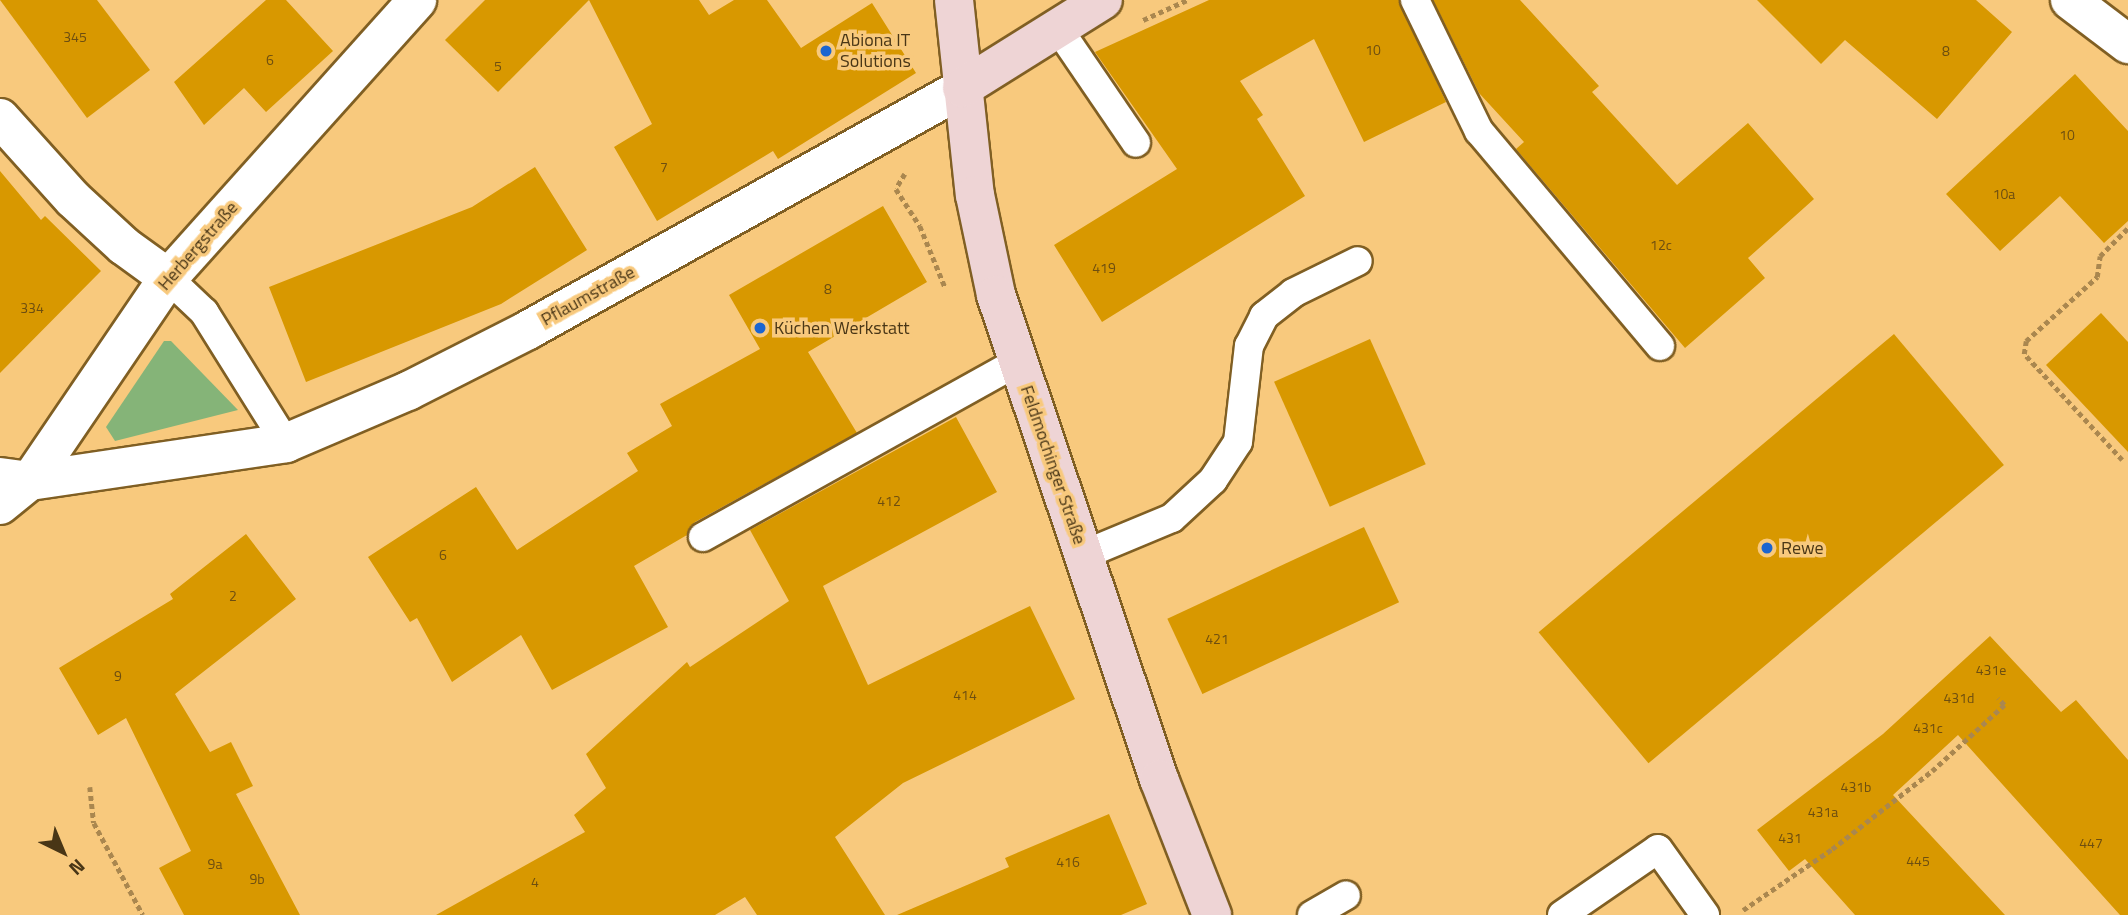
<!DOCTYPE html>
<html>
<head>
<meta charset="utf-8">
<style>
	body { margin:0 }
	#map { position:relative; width:2128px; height:915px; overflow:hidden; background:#f8c97d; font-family:"Titillium Web",sans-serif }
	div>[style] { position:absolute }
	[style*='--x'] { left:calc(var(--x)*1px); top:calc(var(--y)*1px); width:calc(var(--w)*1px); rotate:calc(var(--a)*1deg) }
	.green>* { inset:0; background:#85b478 }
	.building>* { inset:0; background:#d89800; transform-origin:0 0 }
	.path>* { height:4.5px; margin-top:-2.25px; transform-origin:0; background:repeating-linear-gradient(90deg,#aa874f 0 5px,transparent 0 8.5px) }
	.roads { filter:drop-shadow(2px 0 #805f23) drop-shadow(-2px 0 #805f23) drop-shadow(0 2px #805f23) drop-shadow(0 -2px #805f23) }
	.lane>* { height:28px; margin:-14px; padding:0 14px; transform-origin:14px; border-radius:14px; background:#fff }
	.street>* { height:38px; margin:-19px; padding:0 19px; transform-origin:19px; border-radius:19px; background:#fff }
	.secondary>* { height:38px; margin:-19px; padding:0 19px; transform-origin:19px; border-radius:19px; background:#eed4d5 }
	.dots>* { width:19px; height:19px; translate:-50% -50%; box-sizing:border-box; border:4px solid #f8c97d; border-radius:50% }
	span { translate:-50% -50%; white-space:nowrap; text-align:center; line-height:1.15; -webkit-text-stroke:7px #f8c97d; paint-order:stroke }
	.number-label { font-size:14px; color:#6d4e10 }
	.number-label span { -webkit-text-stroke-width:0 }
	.poi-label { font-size:18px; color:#493616 }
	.left { translate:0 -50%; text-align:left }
	.street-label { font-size:18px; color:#493616 }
	.north { position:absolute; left:28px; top:817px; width:70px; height:70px; -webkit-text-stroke:5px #f8c97d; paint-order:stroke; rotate:137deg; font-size:19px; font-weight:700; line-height:28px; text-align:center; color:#493616 }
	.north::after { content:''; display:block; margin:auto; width:24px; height:32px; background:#493616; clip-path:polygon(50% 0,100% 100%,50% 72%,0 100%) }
</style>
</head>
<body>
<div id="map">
	<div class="green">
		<i style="clip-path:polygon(164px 341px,171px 341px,238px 410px,115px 441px,106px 427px)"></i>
	</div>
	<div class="building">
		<i style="clip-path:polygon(0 0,97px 0,150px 70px,87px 118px)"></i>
		<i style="clip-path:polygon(266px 0,286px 0,333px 51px,266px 112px,244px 88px,204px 125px,174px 82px)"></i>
		<i style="clip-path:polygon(485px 0,589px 0,498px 92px,445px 40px)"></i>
		<i style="clip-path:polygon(589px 0,699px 0,709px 15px,734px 0,767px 0,801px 48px,872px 3px,916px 73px,778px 159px,773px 151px,657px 221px,614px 147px,652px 124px)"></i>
		<i style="clip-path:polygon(1209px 0,1399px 0,1446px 102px,1364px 142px,1314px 39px,1240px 81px,1263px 115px,1257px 119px,1305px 196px,1102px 322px,1054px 245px,1177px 169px,1095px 52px)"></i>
		<i style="clip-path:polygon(1433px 0,1520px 0,1599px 86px,1592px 92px,1677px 185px,1748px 123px,1814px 199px,1748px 258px,1765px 278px,1685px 348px,1516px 149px,1524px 142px,1479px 93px)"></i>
		<i style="clip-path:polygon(1757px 0,1976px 0,2012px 32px,1937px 119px,1845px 40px,1821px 64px)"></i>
		<i style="clip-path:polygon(2075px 74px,2128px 131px,2128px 221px,2104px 243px,2060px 196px,2000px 251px,1946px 194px)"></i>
		<i style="clip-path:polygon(535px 167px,587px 250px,501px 304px,306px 382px,269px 287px,472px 207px)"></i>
		<i style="clip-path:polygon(0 171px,41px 220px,45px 216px,101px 271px,0 373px)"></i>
		<i style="clip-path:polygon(883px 206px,927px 282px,808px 352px,857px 433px,695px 522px,687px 535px,634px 566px,668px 627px,552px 690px,521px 635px,452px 682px,417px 618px,410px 622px,368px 557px,476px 487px,517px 550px,638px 471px,627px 453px,672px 426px,660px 404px,760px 349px,729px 295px)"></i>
		<i style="clip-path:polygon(2101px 313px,2128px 342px,2128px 452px,2046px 365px)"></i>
		<i style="left:1894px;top:334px;width:171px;height:464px;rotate:50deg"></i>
		<i style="left:1370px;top:339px;width:137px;height:105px;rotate:66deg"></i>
		<i style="clip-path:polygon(956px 417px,997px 492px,823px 586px,868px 685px,1030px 606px,1075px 699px,903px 783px,835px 837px,885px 915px,757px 915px,745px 897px,715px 915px,436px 915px,585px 832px,574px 815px,606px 788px,586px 754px,687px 662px,690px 667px,789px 601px,750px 530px)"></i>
		<i style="left:1364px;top:527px;width:83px;height:217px;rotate:65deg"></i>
		<i style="clip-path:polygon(246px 534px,296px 599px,175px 694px,210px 752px,231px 742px,253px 786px,236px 794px,300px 915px,184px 915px,159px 868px,191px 851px,126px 718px,98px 735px,59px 668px,173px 599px,170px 594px)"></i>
		<i style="clip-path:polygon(1990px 636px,2061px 712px,2076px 700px,2128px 760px,2128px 915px,2120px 915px,1958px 735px,1893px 795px,2005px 915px,1855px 915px,1805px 859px,1789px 871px,1757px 830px,1883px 734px)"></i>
		<i style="clip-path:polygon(1109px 814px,1147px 904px,1121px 915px,897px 915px,1009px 867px,1005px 858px)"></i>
	</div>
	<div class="path">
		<i style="--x:1143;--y:20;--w:48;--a:-24.4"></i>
		<i style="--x:905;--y:174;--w:17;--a:121"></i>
		<i style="--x:896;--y:189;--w:44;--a:57"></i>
		<i style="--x:920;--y:226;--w:66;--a:67.7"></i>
		<i style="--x:2122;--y:460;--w:144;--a:-132.8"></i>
		<i style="--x:2024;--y:354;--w:13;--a:-81"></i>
		<i style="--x:2026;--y:341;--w:96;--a:-42"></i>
		<i style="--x:2097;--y:277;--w:21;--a:-82"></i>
		<i style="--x:2100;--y:256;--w:40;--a:-45"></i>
		<i style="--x:90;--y:787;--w:36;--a:84"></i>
		<i style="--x:94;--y:823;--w:104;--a:62"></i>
		<i style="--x:1743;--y:910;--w:108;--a:-34.4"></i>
		<i style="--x:1832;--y:849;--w:127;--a:-38"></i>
		<i style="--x:1932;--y:771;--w:98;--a:-42.5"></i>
		<i style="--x:2004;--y:705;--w:9;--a:-131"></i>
	</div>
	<div class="roads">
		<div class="lane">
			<i style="--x:1415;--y:0;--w:146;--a:64"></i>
			<i style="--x:1479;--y:131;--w:281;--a:49.9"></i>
			<i style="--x:1057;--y:27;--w:140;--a:55.7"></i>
			<i style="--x:168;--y:278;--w:50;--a:43.4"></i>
			<i style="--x:204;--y:312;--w:155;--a:58"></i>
			<i style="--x:703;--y:537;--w:360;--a:-29.1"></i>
			<i style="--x:1083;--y:555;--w:96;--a:-22.6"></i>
			<i style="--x:1172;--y:518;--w:56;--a:-42.8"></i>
			<i style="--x:1213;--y:480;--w:45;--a:-56.7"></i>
			<i style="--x:1238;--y:442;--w:97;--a:-83.5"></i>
			<i style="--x:1249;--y:346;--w:34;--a:-63"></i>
			<i style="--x:1264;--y:316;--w:37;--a:-38"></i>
			<i style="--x:1293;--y:293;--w:72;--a:-26.2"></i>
			<i style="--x:1312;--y:915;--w:39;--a:-30"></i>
			<i style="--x:1562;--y:915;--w:116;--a:-34.5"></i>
			<i style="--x:1658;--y:849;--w:81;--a:54.5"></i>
		</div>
		<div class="street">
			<i style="--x:2070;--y:0;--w:73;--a:37.2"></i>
			<i style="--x:0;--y:118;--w:109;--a:48"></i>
			<i style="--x:73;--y:199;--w:69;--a:42.7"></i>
			<i style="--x:124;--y:246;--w:54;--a:36"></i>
			<i style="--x:0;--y:477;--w:30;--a:8"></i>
			<i style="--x:30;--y:481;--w:259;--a:-8.4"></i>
			<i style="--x:286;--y:443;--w:133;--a:-23.1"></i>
			<i style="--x:408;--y:391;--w:135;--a:-26.9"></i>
			<i style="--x:528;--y:330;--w:497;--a:-29.1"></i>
			<i style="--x:0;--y:505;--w:38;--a:-39"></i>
			<i style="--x:30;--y:481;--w:245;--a:-55.8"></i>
			<i style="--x:168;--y:278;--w:373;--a:-48.1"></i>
		</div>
		<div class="secondary">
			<i style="--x:954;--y:0;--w:196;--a:83.9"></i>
			<i style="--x:975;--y:195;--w:102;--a:78.1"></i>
			<i style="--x:996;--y:295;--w:511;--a:71.39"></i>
			<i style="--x:1159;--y:779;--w:146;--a:68.7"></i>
			<i style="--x:962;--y:88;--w:166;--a:-32"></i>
		</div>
	</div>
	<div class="dots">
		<i style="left:826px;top:51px;background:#1b65d0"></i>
		<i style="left:760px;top:328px;background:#1b65d0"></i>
		<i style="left:1767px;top:548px;background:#1b65d0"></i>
	</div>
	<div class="number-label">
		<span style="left:75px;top:37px">345</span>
		<span style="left:1373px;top:50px">10</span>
		<span style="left:1946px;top:51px">8</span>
		<span style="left:270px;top:60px">6</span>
		<span style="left:498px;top:66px">5</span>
		<span style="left:2067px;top:135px">10</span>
		<span style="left:664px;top:167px">7</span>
		<span style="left:2004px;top:194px">10a</span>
		<span style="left:1661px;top:245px">12c</span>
		<span style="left:1104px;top:268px">419</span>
		<span style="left:828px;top:289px">8</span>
		<span style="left:32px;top:308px">334</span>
		<span style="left:889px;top:501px">412</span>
		<span style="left:443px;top:555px">6</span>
		<span style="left:233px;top:596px">2</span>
		<span style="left:1217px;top:639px">421</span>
		<span style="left:1991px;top:670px">431e</span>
		<span style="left:118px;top:676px">9</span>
		<span style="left:965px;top:695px">414</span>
		<span style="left:1959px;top:698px">431d</span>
		<span style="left:1928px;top:728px">431c</span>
		<span style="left:1856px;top:787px">431b</span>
		<span style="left:1823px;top:812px">431a</span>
		<span style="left:1790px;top:838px">431</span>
		<span style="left:2091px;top:843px">447</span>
		<span style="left:1918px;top:861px">445</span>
		<span style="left:1068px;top:862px">416</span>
		<span style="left:215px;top:864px">9a</span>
		<span style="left:257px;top:879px">9b</span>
		<span style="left:535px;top:882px">4</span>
	</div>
	<div class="poi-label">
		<span class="left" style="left:840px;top:51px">Abiona IT<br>Solutions</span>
		<span class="left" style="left:774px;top:328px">Küchen Werkstatt</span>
		<span class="left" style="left:1781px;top:548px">Rewe</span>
	</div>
	<div class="street-label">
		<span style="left:198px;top:246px;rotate:-49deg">Herbergstraße</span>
		<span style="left:588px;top:296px;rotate:-29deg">Pflaumstraße</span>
		<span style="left:1053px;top:465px;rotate:71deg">Feldmochinger Straße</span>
	</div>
	<div class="north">N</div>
</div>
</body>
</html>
